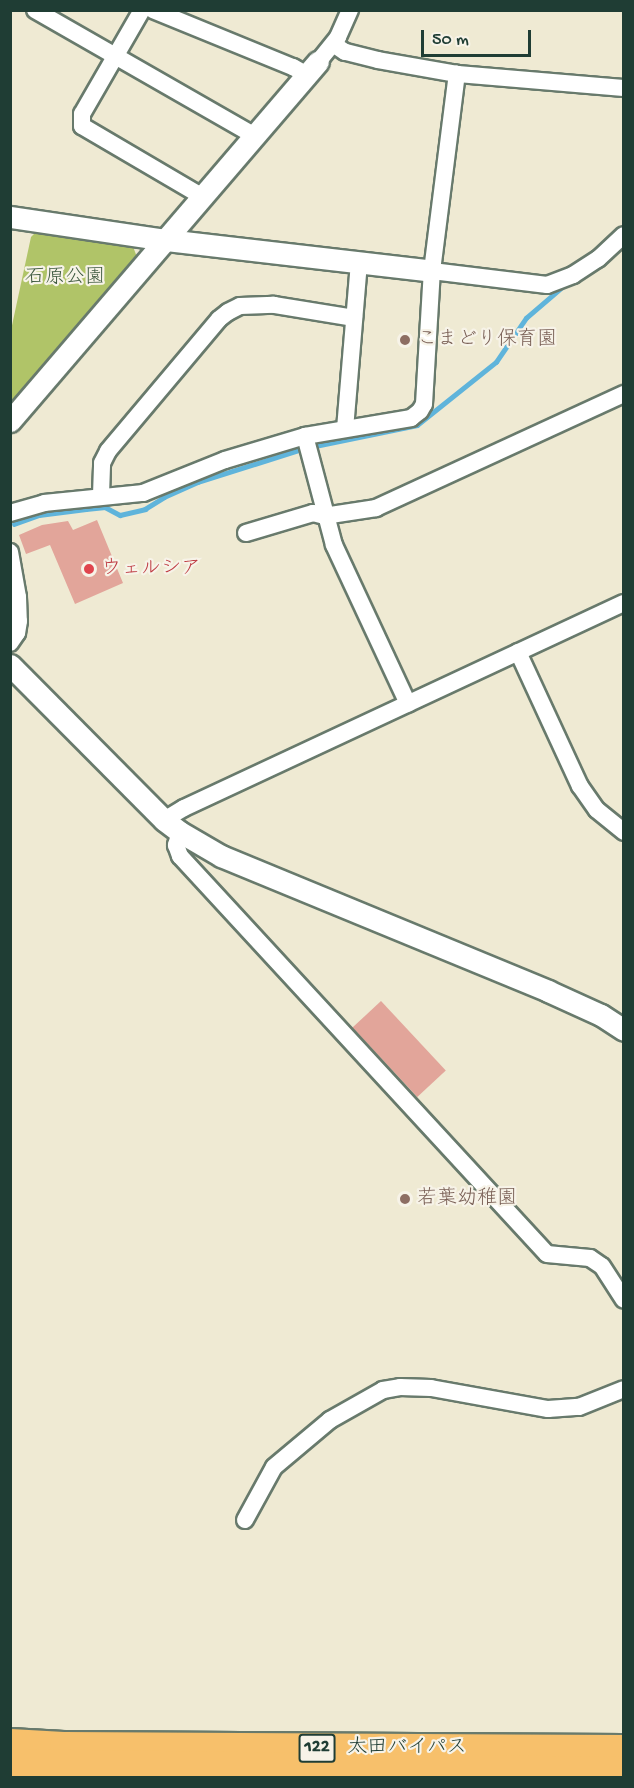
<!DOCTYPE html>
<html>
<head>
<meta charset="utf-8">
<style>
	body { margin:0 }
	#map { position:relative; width:634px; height:1788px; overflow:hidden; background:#efead3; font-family:"Gochi Hand","Klee One",sans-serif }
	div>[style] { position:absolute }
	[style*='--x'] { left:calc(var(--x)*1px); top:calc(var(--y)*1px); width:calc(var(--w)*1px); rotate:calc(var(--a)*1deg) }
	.green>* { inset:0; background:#b0c468 }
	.stream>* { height:4.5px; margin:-2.25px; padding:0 2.25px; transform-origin:2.25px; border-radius:2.25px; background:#5fb4db }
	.building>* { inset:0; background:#e2a59a; transform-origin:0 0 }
	.roads { filter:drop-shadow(2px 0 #687a6c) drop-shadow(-2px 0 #687a6c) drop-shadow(0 2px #687a6c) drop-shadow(0 -2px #687a6c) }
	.minor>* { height:16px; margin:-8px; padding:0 8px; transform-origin:8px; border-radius:8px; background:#fff }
	.tertiary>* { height:21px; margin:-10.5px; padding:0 10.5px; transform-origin:10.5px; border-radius:10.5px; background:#fff }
	.trunk>* { height:27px; margin:-13.5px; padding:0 13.5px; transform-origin:13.5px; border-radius:13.5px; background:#f7c06b }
	.dots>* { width:16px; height:16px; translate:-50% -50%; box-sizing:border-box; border:3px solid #f7f3e8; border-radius:50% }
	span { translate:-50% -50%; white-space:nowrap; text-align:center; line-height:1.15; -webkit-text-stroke:4.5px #f7f3e8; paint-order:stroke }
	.shield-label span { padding:2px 4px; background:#f7f3e8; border:2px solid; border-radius:4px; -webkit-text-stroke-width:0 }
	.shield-label { font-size:18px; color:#1f3d34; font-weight:700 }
	.park-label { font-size:20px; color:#3c583e }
	.education-label { font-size:20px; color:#785e54 }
	.left { translate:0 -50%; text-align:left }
	.health-label { font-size:20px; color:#be3a42 }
	.street-label { font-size:20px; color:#1f3d34 }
	.frame { position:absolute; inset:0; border:12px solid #1f3d34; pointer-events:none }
	.scale { position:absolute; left:421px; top:30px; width:110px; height:27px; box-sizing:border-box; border:3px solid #1f3d34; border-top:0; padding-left:8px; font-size:18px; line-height:21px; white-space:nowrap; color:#1f3d34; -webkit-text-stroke:4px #f7f3e8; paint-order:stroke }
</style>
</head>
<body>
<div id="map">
	<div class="green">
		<i style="clip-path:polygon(38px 230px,132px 244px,137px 257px,11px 406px,11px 330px,31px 237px)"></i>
	</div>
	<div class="stream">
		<i style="--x:315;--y:446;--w:104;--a:-11.6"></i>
		<i style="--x:417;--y:425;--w:101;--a:-38.6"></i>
		<i style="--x:496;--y:362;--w:53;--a:-55.7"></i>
		<i style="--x:526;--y:318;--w:48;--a:-40.7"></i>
		<i style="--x:14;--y:524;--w:27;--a:-20"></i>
		<i style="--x:39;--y:515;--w:47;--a:-7.3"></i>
		<i style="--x:86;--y:509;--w:19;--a:-6"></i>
		<i style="--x:105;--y:507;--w:17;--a:28"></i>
		<i style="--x:120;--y:515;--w:26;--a:-13"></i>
		<i style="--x:145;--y:509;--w:22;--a:-32"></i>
		<i style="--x:164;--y:497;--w:37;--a:-24"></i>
		<i style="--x:198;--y:482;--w:109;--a:-17.6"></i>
	</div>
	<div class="building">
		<i style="clip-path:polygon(97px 520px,123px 583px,75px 604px,50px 545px,26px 554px,19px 535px,42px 525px,68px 521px,73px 530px)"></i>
		<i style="left:381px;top:1001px;width:95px;height:39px;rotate:47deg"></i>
	</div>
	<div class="roads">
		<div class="minor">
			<i style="--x:35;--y:10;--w:251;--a:29.8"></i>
			<i style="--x:142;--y:10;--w:120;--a:120"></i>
			<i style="--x:82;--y:114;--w:12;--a:90"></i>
			<i style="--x:82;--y:126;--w:140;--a:30.4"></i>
			<i style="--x:153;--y:10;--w:151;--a:22.2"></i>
			<i style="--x:293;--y:67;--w:16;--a:30"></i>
			<i style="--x:318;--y:62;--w:32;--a:-51"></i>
			<i style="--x:338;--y:37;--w:30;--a:-66"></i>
			<i style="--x:457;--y:74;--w:168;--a:4.8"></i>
			<i style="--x:432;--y:271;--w:116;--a:6.9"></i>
			<i style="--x:547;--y:285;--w:28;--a:-21"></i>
			<i style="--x:573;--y:275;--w:30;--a:-33"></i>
			<i style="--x:598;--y:259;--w:35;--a:-43"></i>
			<i style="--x:345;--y:429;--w:166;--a:-85.2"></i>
			<i style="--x:305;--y:436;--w:113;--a:75.1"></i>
			<i style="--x:334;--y:545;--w:175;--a:65"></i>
			<i style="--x:101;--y:495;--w:32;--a:-88"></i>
			<i style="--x:102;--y:463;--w:13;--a:-63"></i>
			<i style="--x:108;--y:451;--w:172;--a:-49.9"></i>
			<i style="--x:219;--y:319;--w:11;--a:-38"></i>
			<i style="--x:228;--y:312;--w:13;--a:-27"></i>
			<i style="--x:240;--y:306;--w:34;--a:-2"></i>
			<i style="--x:274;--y:305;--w:81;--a:9.2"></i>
			<i style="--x:10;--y:513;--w:35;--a:-16"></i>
			<i style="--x:44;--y:503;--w:100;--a:-5.8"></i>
			<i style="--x:143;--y:493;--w:88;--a:-21.9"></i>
			<i style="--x:225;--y:460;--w:84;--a:-16.7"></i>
			<i style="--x:305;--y:436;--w:108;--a:-9.6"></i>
			<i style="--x:411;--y:418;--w:11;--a:-38"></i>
			<i style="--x:420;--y:411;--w:8;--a:-60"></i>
			<i style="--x:424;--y:404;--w:133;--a:-86.6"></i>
			<i style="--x:432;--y:271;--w:199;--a:-82.8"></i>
			<i style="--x:457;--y:74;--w:80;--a:-170"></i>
			<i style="--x:378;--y:60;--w:34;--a:-166"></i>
			<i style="--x:345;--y:52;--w:14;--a:-146"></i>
			<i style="--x:246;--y:533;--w:70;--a:-16.6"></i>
			<i style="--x:313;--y:513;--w:11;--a:15"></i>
			<i style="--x:324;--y:516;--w:53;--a:-8.7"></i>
			<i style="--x:376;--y:508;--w:273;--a:-24.7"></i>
			<i style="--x:10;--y:552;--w:46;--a:79.9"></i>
			<i style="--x:18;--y:597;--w:24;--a:88"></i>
			<i style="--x:19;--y:621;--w:12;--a:99"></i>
			<i style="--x:17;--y:633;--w:12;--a:125"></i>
			<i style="--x:518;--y:652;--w:148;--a:65.2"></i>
			<i style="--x:580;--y:786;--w:29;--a:55"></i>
			<i style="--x:597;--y:810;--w:35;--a:39"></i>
			<i style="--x:164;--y:820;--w:23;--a:-31"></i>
			<i style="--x:184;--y:808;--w:485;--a:-25"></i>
			<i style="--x:180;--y:832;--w:14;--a:107"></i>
			<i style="--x:176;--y:845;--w:12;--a:70"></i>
			<i style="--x:180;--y:856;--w:541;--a:47.32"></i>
			<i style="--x:547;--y:1254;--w:43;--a:5.3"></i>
			<i style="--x:590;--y:1258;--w:14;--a:34"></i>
			<i style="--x:602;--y:1266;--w:40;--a:57.1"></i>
			<i style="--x:245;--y:1520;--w:60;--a:-61.3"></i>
			<i style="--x:274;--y:1467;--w:73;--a:-40"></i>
			<i style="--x:330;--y:1420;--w:61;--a:-29.5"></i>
			<i style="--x:383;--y:1390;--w:17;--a:-10"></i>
			<i style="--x:400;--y:1387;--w:31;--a:2"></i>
			<i style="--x:431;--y:1388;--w:119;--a:10.2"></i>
			<i style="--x:548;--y:1409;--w:31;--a:-4"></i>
			<i style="--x:579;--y:1407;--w:48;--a:-21.8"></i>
		</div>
		<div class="tertiary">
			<i style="--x:10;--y:217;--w:158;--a:8.4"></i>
			<i style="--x:166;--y:240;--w:268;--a:6.6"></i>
			<i style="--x:10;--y:421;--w:473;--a:-49.4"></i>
			<i style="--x:10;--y:665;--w:218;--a:45.2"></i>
			<i style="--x:164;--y:820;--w:20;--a:37"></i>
			<i style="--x:180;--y:832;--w:48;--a:30.3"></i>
			<i style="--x:221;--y:856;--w:354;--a:22.4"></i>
			<i style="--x:548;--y:991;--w:58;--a:24.4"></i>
			<i style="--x:601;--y:1015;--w:27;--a:33"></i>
		</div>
		<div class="trunk">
			<i style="--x:10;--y:1742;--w:53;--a:3.2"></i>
			<i style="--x:63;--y:1745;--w:561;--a:0.31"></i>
			<i style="--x:10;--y:1762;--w:614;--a:0.75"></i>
		</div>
	</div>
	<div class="dots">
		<i style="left:405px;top:340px;background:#8d6e63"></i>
		<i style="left:89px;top:569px;background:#e0444e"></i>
		<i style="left:405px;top:1199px;background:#8d6e63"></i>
	</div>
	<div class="shield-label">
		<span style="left:317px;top:1748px">122</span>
	</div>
	<div class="park-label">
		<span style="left:65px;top:278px">石原公園</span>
	</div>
	<div class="education-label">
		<span class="left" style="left:417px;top:340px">こまどり保育園</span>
		<span class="left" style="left:417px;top:1199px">若葉幼稚園</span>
	</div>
	<div class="health-label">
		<span class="left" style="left:101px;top:569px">ウェルシア</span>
	</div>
	<div class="street-label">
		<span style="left:407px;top:1748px">太田バイパス</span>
	</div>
	<div class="frame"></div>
	<div class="scale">50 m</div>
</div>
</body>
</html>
